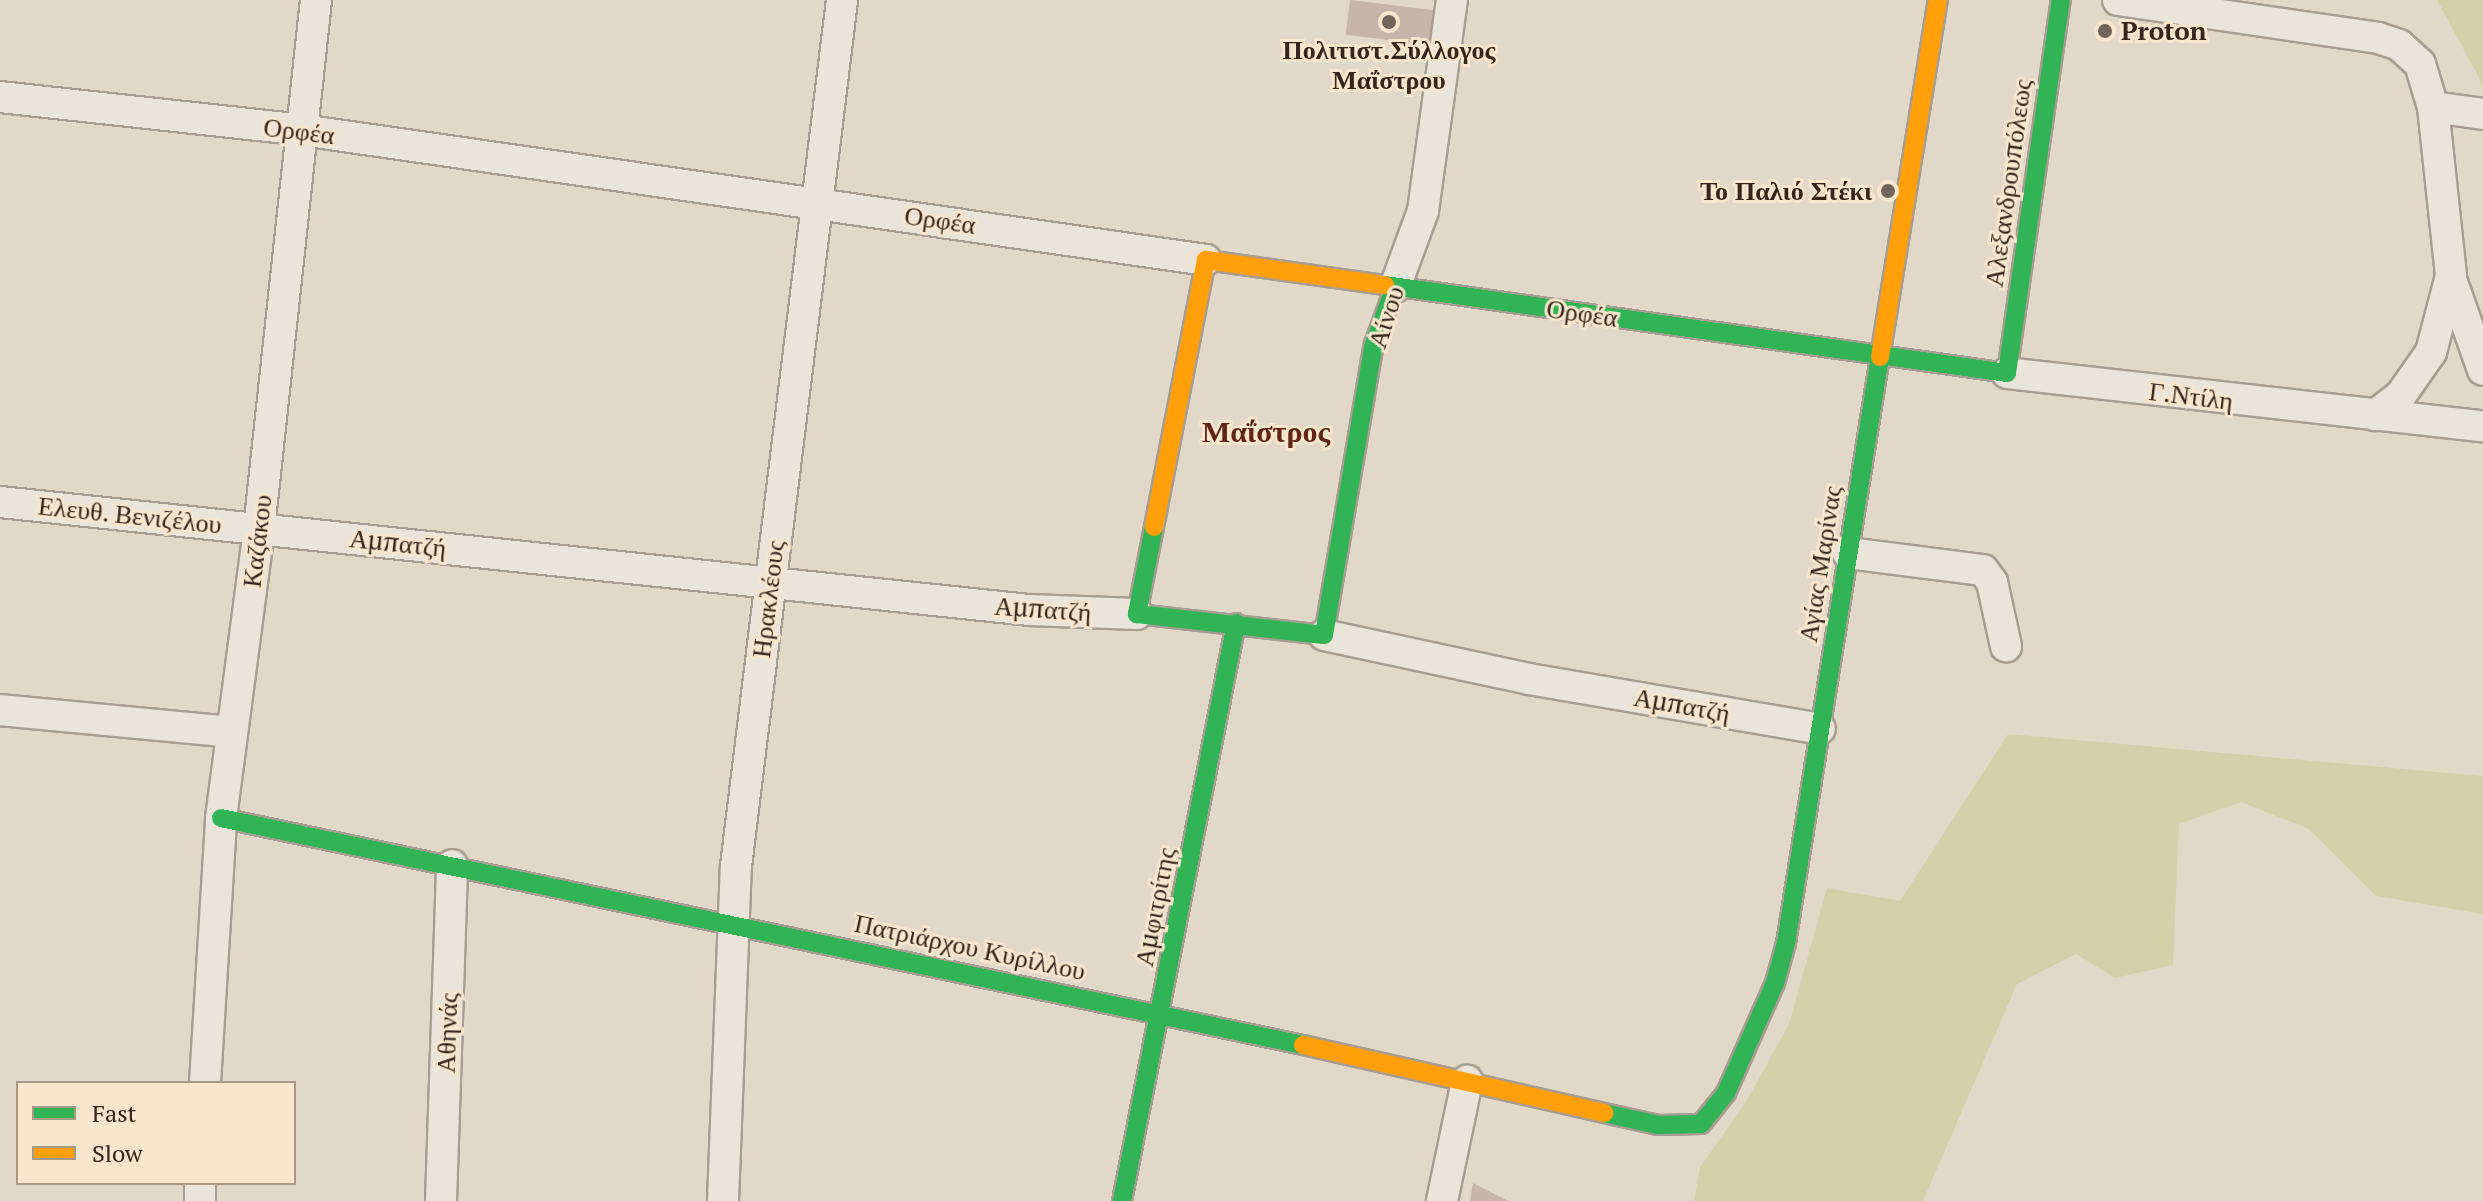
<!DOCTYPE html>
<html>
<head>
<meta charset="utf-8">
<style>
	body { margin:0 }
	#map { position:relative; width:2483px; height:1201px; overflow:hidden; background:#e2d8c8; font-family:"PT Serif",serif }
	div>[style] { position:absolute }
	[style*='--x'] { left:calc(var(--x)*1px); top:calc(var(--y)*1px); width:calc(var(--w)*1px); rotate:calc(var(--a)*1deg) }
	.green>* { inset:0; background:#d4d1aa }
	.building>* { inset:0; background:#c5b6a9; transform-origin:0 0 }
	.roads { filter:drop-shadow(2px 0 #a79d92) drop-shadow(-2px 0 #a79d92) drop-shadow(0 2px #a79d92) drop-shadow(0 -2px #a79d92) }
	.street>* { height:30px; margin:-15px; padding:0 15px; transform-origin:15px; border-radius:15px; background:#eae4da }
	.fast>* { height:18px; margin:-9px; padding:0 9px; transform-origin:9px; border-radius:9px; background:#30b455 }
	.slow>* { height:18px; margin:-9px; padding:0 9px; transform-origin:9px; border-radius:9px; background:#ff9f0a }
	.dots>* { width:22px; height:22px; translate:-50% -50%; box-sizing:border-box; border:4px solid #f5e6cd; border-radius:50% }
	span { translate:-50% -50%; white-space:nowrap; text-align:center; line-height:1.15; -webkit-text-stroke:6px #f5e6cd; paint-order:stroke }
	.poi-label { font-size:26px; color:#34261b; font-weight:700 }
	.left { translate:0 -50%; text-align:left }
	.right { translate:-100% -50%; text-align:right }
	.street-label { font-size:26px; color:#34261b }
	.quarter-label { font-size:30px; color:#61241b; font-weight:700 }
	.legend { position:absolute; left:16px; top:1081px; width:280px; height:104px; box-sizing:border-box; background:#f5e6cd; border:2px solid #a89986; margin:0; padding:10px 14px; list-style:none; font-size:24px; color:#34261b }
	.legend li { display:flex; align-items:center; gap:16px; height:40px }
	.legend b { width:40px; border:2px solid #a89986 }
</style>
</head>
<body>
<div id="map">
	<div class="green">
		<i style="clip-path:polygon(2437px 0,2483px 0,2483px 88px,2478px 76px)"></i>
		<i style="clip-path:polygon(2008px 734px,2483px 776px,2483px 914px,2376px 896px,2309px 829px,2241px 802px,2179px 824px,2173px 965px,2115px 978px,2076px 954px,2017px 984px,1923px 1201px,1694px 1201px,1700px 1167px,1746px 1102px,1789px 1024px,1827px 888px,1900px 901px)"></i>
	</div>
	<div class="building">
		<i style="left:1350px;top:0;width:85px;height:35px;rotate:7deg"></i>
		<i style="clip-path:polygon(1473px 1183px,1508px 1201px,1470px 1201px)"></i>
	</div>
	<div class="roads">
		<div class="street">
			<i style="--x:2118;--y:0;--w:263;--a:8.3"></i>
			<i style="--x:2378;--y:38;--w:22;--a:18"></i>
			<i style="--x:2399;--y:45;--w:28;--a:42"></i>
			<i style="--x:2420;--y:64;--w:45;--a:73.2"></i>
			<i style="--x:2433;--y:107;--w:170;--a:83.9"></i>
			<i style="--x:2451;--y:276;--w:79;--a:104.7"></i>
			<i style="--x:2431;--y:352;--w:52;--a:124.9"></i>
			<i style="--x:2401;--y:395;--w:33;--a:142"></i>
			<i style="--x:0;--y:97;--w:304;--a:6.2"></i>
			<i style="--x:302;--y:130;--w:913;--a:8.18"></i>
			<i style="--x:2433;--y:107;--w:50;--a:8"></i>
			<i style="--x:2452;--y:282;--w:93;--a:70.6"></i>
			<i style="--x:1395;--y:287;--w:81;--a:-69.8"></i>
			<i style="--x:1423;--y:211;--w:213;--a:-82.2"></i>
			<i style="--x:2007;--y:373;--w:479;--a:6.4"></i>
			<i style="--x:0;--y:502;--w:1035;--a:5.99"></i>
			<i style="--x:1029;--y:610;--w:108;--a:2.1"></i>
			<i style="--x:1848;--y:553;--w:136;--a:7.2"></i>
			<i style="--x:1983;--y:570;--w:15;--a:53"></i>
			<i style="--x:1992;--y:582;--w:66;--a:77.7"></i>
			<i style="--x:1324;--y:635;--w:210;--a:12.1"></i>
			<i style="--x:1529;--y:679;--w:295;--a:9.7"></i>
			<i style="--x:0;--y:710;--w:233;--a:5.4"></i>
			<i style="--x:205;--y:1083;--w:265;--a:-86.5"></i>
			<i style="--x:221;--y:818;--w:291;--a:-82.5"></i>
			<i style="--x:259;--y:529;--w:532;--a:-83.85"></i>
			<i style="--x:200;--y:1201;--w:18;--a:-90"></i>
			<i style="--x:441;--y:1201;--w:336;--a:-88.1"></i>
			<i style="--x:723;--y:1201;--w:335;--a:-87.8"></i>
			<i style="--x:736;--y:866;--w:872;--a:-83.02"></i>
			<i style="--x:1442;--y:1201;--w:123;--a:-78.2"></i>
		</div>
		<div class="fast">
			<i style="--x:1385;--y:285;--w:628;--a:8.05"></i>
			<i style="--x:2007;--y:373;--w:377;--a:-81.8"></i>
			<i style="--x:1154;--y:527;--w:89;--a:101.1"></i>
			<i style="--x:1137;--y:614;--w:188;--a:6.4"></i>
			<i style="--x:1324;--y:635;--w:295;--a:-80.3"></i>
			<i style="--x:1374;--y:344;--w:61;--a:-69.8"></i>
			<i style="--x:221;--y:818;--w:1106;--a:11.85"></i>
			<i style="--x:1604;--y:1113;--w:55;--a:12.5"></i>
			<i style="--x:1658;--y:1125;--w:43;--a:-1.3"></i>
			<i style="--x:1701;--y:1124;--w:40;--a:-51"></i>
			<i style="--x:1726;--y:1093;--w:120;--a:-66"></i>
			<i style="--x:1775;--y:983;--w:41;--a:-74.6"></i>
			<i style="--x:1786;--y:943;--w:593;--a:-80.89"></i>
			<i style="--x:1122;--y:1201;--w:589;--a:-78.84"></i>
		</div>
		<div class="slow">
			<i style="--x:1880;--y:357;--w:362;--a:-80.8"></i>
			<i style="--x:1154;--y:527;--w:272;--a:-79"></i>
			<i style="--x:1206;--y:260;--w:181;--a:8"></i>
			<i style="--x:1303;--y:1045;--w:309;--a:12.7"></i>
		</div>
	</div>
	<div class="dots">
		<i style="left:1389px;top:22px;background:#716458"></i>
		<i style="left:2105px;top:31px;background:#716458"></i>
		<i style="left:1888px;top:191px;background:#716458"></i>
	</div>
	<div class="poi-label">
		<span class="left" style="left:2121px;top:31px">Proton</span>
		<span style="left:1389px;top:65px">Πολιτιστ.Σύλλογος<br>Μαΐστρου</span>
		<span class="right" style="left:1872px;top:191px">Το Παλιό Στέκι</span>
	</div>
	<div class="street-label">
		<span style="left:299px;top:131px;rotate:7deg">Ορφέα</span>
		<span style="left:2008px;top:183px;rotate:-82deg">Αλεξανδρουπόλεως</span>
		<span style="left:940px;top:220px;rotate:8deg">Ορφέα</span>
		<span style="left:1582px;top:313px;rotate:8deg">Ορφέα</span>
		<span style="left:1386px;top:317px;rotate:-72deg">Αίνου</span>
		<span style="left:2191px;top:396px;rotate:7deg">Γ.Ντίλη</span>
		<span style="left:130px;top:515px;rotate:6deg">Ελευθ. Βενιζέλου</span>
		<span style="left:257px;top:541px;rotate:-83deg">Καζάκου</span>
		<span style="left:398px;top:543px;rotate:6deg">Αμπατζή</span>
		<span style="left:1820px;top:564px;rotate:-81deg">Αγίας Μαρίνας</span>
		<span style="left:768px;top:599px;rotate:-83deg">Ηρακλέους</span>
		<span style="left:1043px;top:609px;rotate:4deg">Αμπατζή</span>
		<span style="left:1682px;top:705px;rotate:10deg">Αμπατζή</span>
		<span style="left:1155px;top:907px;rotate:-79deg">Αμφιτρίτης</span>
		<span style="left:970px;top:947px;rotate:12deg">Πατριάρχου Κυρίλλου</span>
		<span style="left:447px;top:1033px;rotate:-88deg">Αθηνάς</span>
	</div>
	<div class="quarter-label">
		<span style="left:1266px;top:431px">Μαΐστρος</span>
	</div>
	<ul class="legend">
	<li><b style="height:10px;background:#30b455"></b>Fast</li>
	<li><b style="height:10px;background:#ff9f0a"></b>Slow</li>
	</ul>
</div>
</body>
</html>
